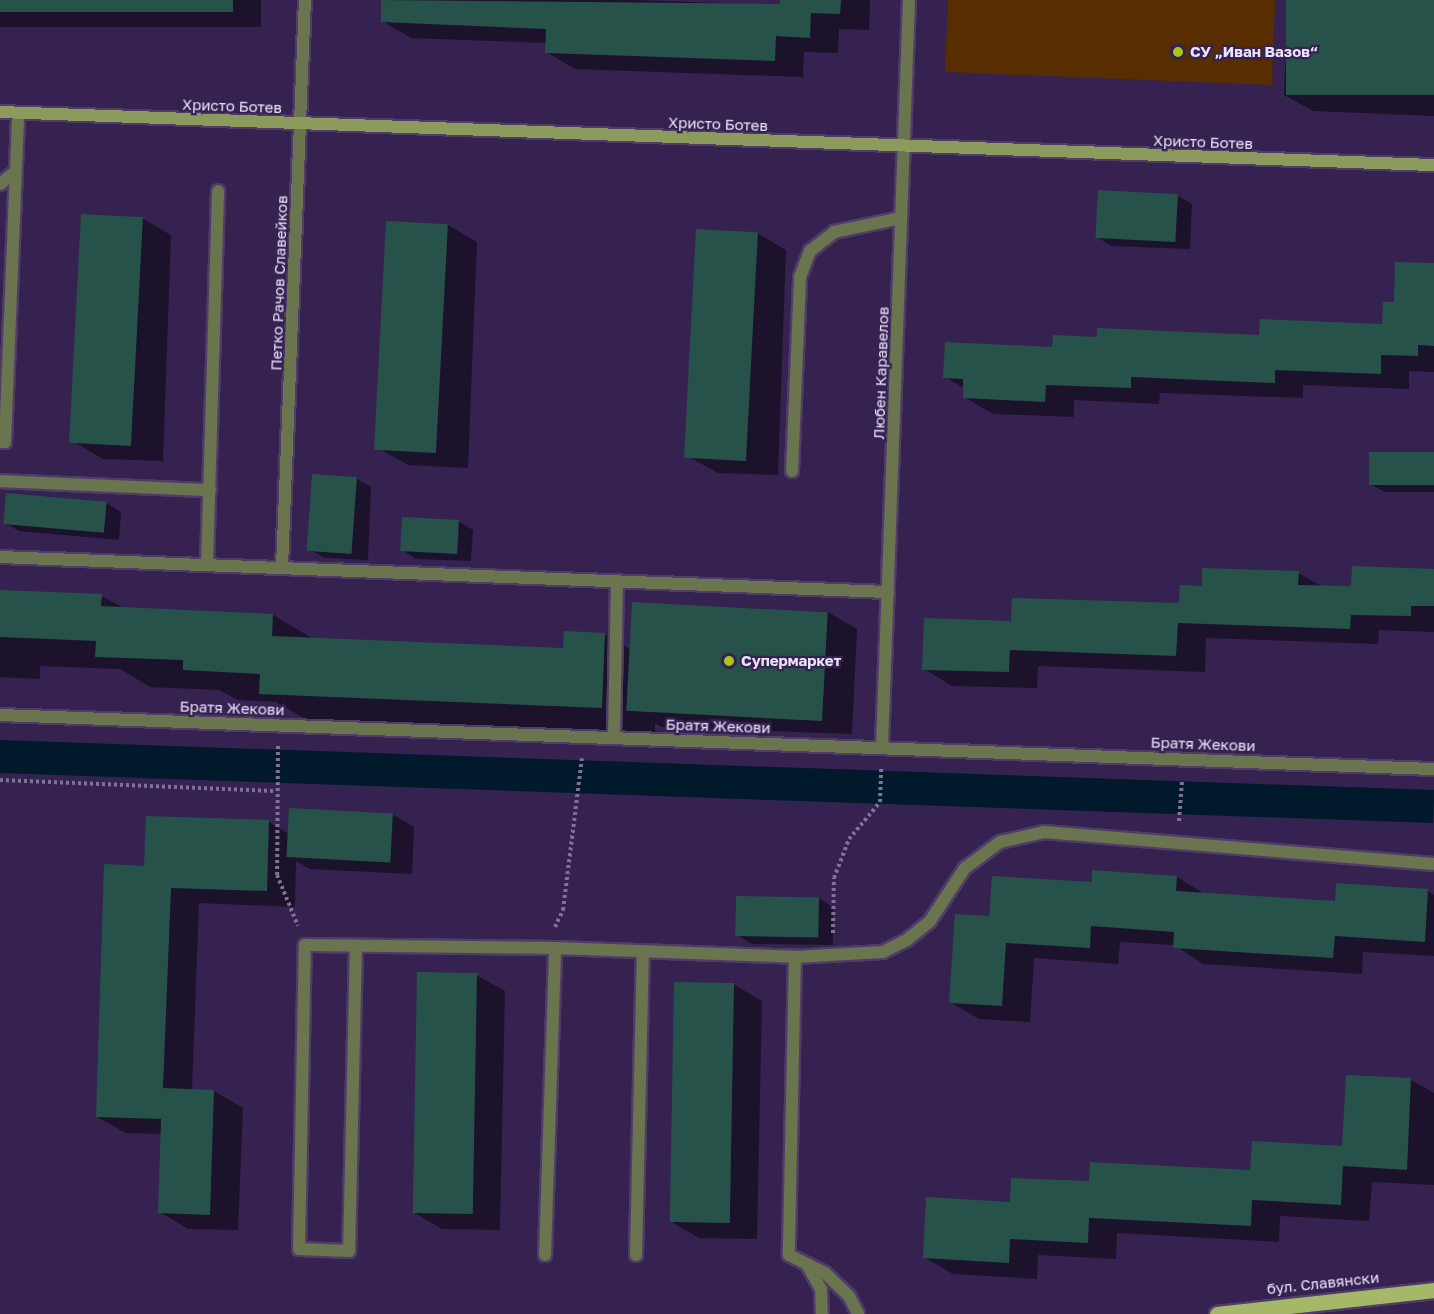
<!DOCTYPE html>
<html>
<head>
<meta charset="utf-8">
<style>
	body { margin:0 }
	#map { position:relative; width:1434px; height:1314px; overflow:hidden; background:#352251; font-family:"Golos Text",sans-serif }
	div>[style] { position:absolute }
	[style*='--x'] { left:calc(var(--x)*1px); top:calc(var(--y)*1px); width:calc(var(--w)*1px); rotate:calc(var(--a)*1deg) }
	.green>* { inset:0; background:#582d00 }
	.water>* { inset:0; background:#00192b; transform-origin:0 0 }
	.shadow>* { inset:0; background:#0007; transform-origin:0 0 }
	.building>* { inset:0; background:#27524a; transform-origin:0 0 }
	.path>* { height:4px; margin-top:-2px; transform-origin:0; background:repeating-linear-gradient(90deg,#807297 0 3px,transparent 0 6px) }
	.roads { filter:drop-shadow(2px 0 #4e3d69) drop-shadow(-2px 0 #4e3d69) drop-shadow(0 2px #4e3d69) drop-shadow(0 -2px #4e3d69) }
	.lane>* { height:12px; margin:-6px; padding:0 6px; transform-origin:6px; border-radius:6px; background:#6a744e }
	.street>* { height:12px; margin:-6px; padding:0 6px; transform-origin:6px; border-radius:6px; background:#6a744e }
	.secondary>* { height:12px; margin:-6px; padding:0 6px; transform-origin:6px; border-radius:6px; background:#8c9a5d }
	.primary>* { height:15px; margin:-7.5px; padding:0 7.5px; transform-origin:7.5px; border-radius:7.5px; background:#a5b868 }
	.dots>* { width:16px; height:16px; translate:-50% -50%; box-sizing:border-box; border:3px solid #352251; border-radius:50% }
	span { translate:-50% -50%; white-space:nowrap; text-align:center; line-height:1.15; -webkit-text-stroke:4.5px #352251; paint-order:stroke }
	.poi-label { font-size:15px; color:#ebe3fb; font-weight:700 }
	.left { translate:0 -50%; text-align:left }
	.street-label { font-size:15px; color:#ebe3fb }
</style>
</head>
<body>
<div id="map">
	<div class="green">
		<i style="clip-path:polygon(948px 0,1275px 0,1272px 85px,945px 72px)"></i>
	</div>
	<div class="water">
		<i style="left:0;top:740px;width:1435px;height:33px;rotate:2deg"></i>
	</div>
	<div class="shadow">
		<i style="left:0;top:0;width:261px;height:27px"></i>
		<i style="clip-path:polygon(383px 0,634px 0,781px 5px,781px 0,870px 0,869px 30px,839px 29px,838px 53px,804px 52px,803px 77px,575px 69px,546px 52px,547px 43px,411px 38px,382px 21px)"></i>
		<i style="clip-path:polygon(1288px 0,1434px 0,1434px 116px,1313px 111px,1284px 95px)"></i>
		<i style="clip-path:polygon(1099px 192px,1178px 196px,1192px 204px,1190px 249px,1112px 246px,1097px 237px)"></i>
		<i style="clip-path:polygon(142px 218px,171px 235px,163px 461px,103px 459px,74px 442px)"></i>
		<i style="clip-path:polygon(388px 223px,448px 225px,477px 242px,468px 468px,408px 465px,380px 449px)"></i>
		<i style="clip-path:polygon(757px 233px,786px 250px,778px 475px,718px 473px,689px 457px)"></i>
		<i style="clip-path:polygon(1434px 265px,1434px 372px,1409px 371px,1409px 389px,1303px 385px,1303px 398px,1160px 393px,1159px 404px,1074px 400px,1074px 417px,993px 414px,964px 397px,964px 388px,945px 377px,1099px 339px,1260px 336px,1384px 325px,1395px 303px)"></i>
		<i style="clip-path:polygon(1434px 453px,1434px 492px,1385px 492px,1370px 484px)"></i>
		<i style="clip-path:polygon(314px 476px,357px 479px,371px 487px,368px 560px,325px 558px,310px 550px)"></i>
		<i style="clip-path:polygon(7px 494px,107px 503px,121px 512px,119px 540px,19px 531px,5px 523px)"></i>
		<i style="clip-path:polygon(458px 521px,473px 530px,471px 561px,416px 559px,402px 550px)"></i>
		<i style="clip-path:polygon(1434px 571px,1434px 632px,1379px 630px,1378px 644px,1206px 638px,1205px 672px,1038px 666px,1037px 688px,952px 686px,924px 669px,1012px 622px,1180px 605px,1203px 588px,1298px 573px,1323px 587px,1353px 588px)"></i>
		<i style="clip-path:polygon(0 591px,101px 596px,124px 608px,273px 615px,314px 639px,565px 650px,604px 634px,633px 651px,634px 603px,828px 612px,857px 629px,852px 734px,661px 727px,655px 723px,655px 738px,314px 724px,276px 702px,238px 700px,219px 690px,150px 687px,120px 669px,40px 666px,40px 679px,0 677px)"></i>
		<i style="clip-path:polygon(392px 814px,414px 827px,412px 874px,310px 869px,296px 861px,295px 907px,199px 903px,192px 1090px,214px 1091px,243px 1108px,238px 1230px,188px 1229px,160px 1212px,162px 1134px,126px 1133px,97px 1117px,145px 867px,269px 822px,289px 834px)"></i>
		<i style="clip-path:polygon(1177px 877px,1205px 894px,1337px 903px,1428px 891px,1434px 895px,1434px 956px,1363px 952px,1362px 974px,1203px 964px,1174px 945px,1120px 942px,1118px 964px,1034px 958px,1030px 1022px,979px 1019px,950px 1002px,991px 917px,1093px 884px)"></i>
		<i style="clip-path:polygon(819px 898px,833px 907px,833px 945px,752px 944px,737px 935px)"></i>
		<i style="clip-path:polygon(476px 975px,505px 991px,500px 1230px,442px 1229px,413px 1212px)"></i>
		<i style="clip-path:polygon(733px 984px,762px 1001px,757px 1239px,699px 1238px,670px 1221px)"></i>
		<i style="clip-path:polygon(1411px 1080px,1434px 1093px,1434px 1185px,1372px 1182px,1369px 1221px,1280px 1216px,1279px 1242px,1117px 1233px,1116px 1259px,1038px 1255px,1037px 1279px,953px 1274px,924px 1257px,1011px 1203px,1090px 1183px,1252px 1171px,1344px 1148px)"></i>
	</div>
	<div class="building">
		<i style="left:0;top:0;width:233px;height:12px"></i>
		<i style="clip-path:polygon(381px 0,780px 4px,780px 0,841px 0,840px 14px,811px 13px,810px 38px,776px 36px,775px 61px,545px 53px,546px 29px,381px 22px)"></i>
		<i style="left:1286px;top:0;width:148px;height:95px"></i>
		<i style="left:1098px;top:190px;width:80px;height:48px;rotate:3deg"></i>
		<i style="left:81px;top:214px;width:62px;height:229px;rotate:3deg"></i>
		<i style="left:386px;top:221px;width:62px;height:229px;rotate:3deg"></i>
		<i style="left:696px;top:229px;width:62px;height:229px;rotate:3deg"></i>
		<i style="clip-path:polygon(1395px 262px,1434px 263px,1434px 346px,1418px 345px,1418px 356px,1381px 355px,1381px 374px,1275px 370px,1275px 383px,1131px 377px,1131px 388px,1046px 385px,1045px 402px,963px 398px,963px 379px,943px 378px,945px 342px,1052px 347px,1053px 335px,1097px 337px,1097px 328px,1259px 335px,1260px 319px,1382px 324px,1383px 302px,1394px 302px)"></i>
		<i style="left:1369px;top:452px;width:65px;height:33px"></i>
		<i style="left:312px;top:474px;width:45px;height:77px;rotate:4deg"></i>
		<i style="left:6px;top:493px;width:101px;height:31px;rotate:5deg"></i>
		<i style="left:402px;top:517px;width:57px;height:34px;rotate:3deg"></i>
		<i style="clip-path:polygon(1352px 566px,1434px 569px,1434px 606px,1411px 606px,1411px 616px,1351px 615px,1350px 629px,1178px 623px,1176px 656px,1010px 650px,1009px 672px,922px 670px,924px 618px,1011px 621px,1012px 598px,1179px 603px,1180px 585px,1202px 586px,1202px 568px,1299px 571px,1298px 585px,1351px 586px)"></i>
		<i style="clip-path:polygon(0 590px,102px 594px,101px 606px,273px 614px,272px 636px,563px 648px,564px 631px,605px 633px,602px 708px,259px 694px,260px 674px,183px 670px,183px 660px,95px 657px,96px 641px,0 637px)"></i>
		<i style="left:632px;top:602px;width:196px;height:109px;rotate:3deg"></i>
		<i style="left:289px;top:808px;width:104px;height:49px;rotate:3deg"></i>
		<i style="clip-path:polygon(146px 816px,269px 820px,267px 891px,171px 888px,163px 1088px,214px 1090px,210px 1215px,158px 1213px,161px 1119px,96px 1117px,104px 864px,144px 866px)"></i>
		<i style="clip-path:polygon(1092px 870px,1177px 876px,1176px 891px,1335px 901px,1336px 883px,1428px 889px,1425px 942px,1335px 936px,1333px 958px,1173px 948px,1174px 932px,1091px 926px,1090px 948px,1006px 943px,1002px 1006px,949px 1003px,955px 914px,989px 916px,992px 876px,1092px 882px)"></i>
		<i style="left:736px;top:896px;width:83px;height:40px;rotate:1deg"></i>
		<i style="left:417px;top:972px;width:60px;height:241px;rotate:1deg"></i>
		<i style="left:674px;top:982px;width:60px;height:240px;rotate:1deg"></i>
		<i style="clip-path:polygon(1346px 1075px,1411px 1078px,1407px 1170px,1343px 1166px,1341px 1205px,1252px 1200px,1251px 1226px,1089px 1218px,1088px 1243px,1010px 1239px,1009px 1263px,923px 1258px,926px 1197px,1010px 1202px,1011px 1178px,1089px 1181px,1090px 1162px,1250px 1170px,1252px 1141px,1342px 1146px)"></i>
	</div>
	<div class="path">
		<i style="--x:278;--y:746;--w:129;--a:90.4"></i>
		<i style="--x:277;--y:875;--w:55;--a:67.6"></i>
		<i style="--x:0;--y:780;--w:275;--a:2.3"></i>
		<i style="--x:1179;--y:821;--w:40;--a:-85.7"></i>
		<i style="--x:555;--y:927;--w:19;--a:-65"></i>
		<i style="--x:563;--y:910;--w:153;--a:-82.9"></i>
		<i style="--x:833;--y:933;--w:55;--a:-89"></i>
		<i style="--x:834;--y:878;--w:42;--a:-69"></i>
		<i style="--x:849;--y:839;--w:48;--a:-50"></i>
		<i style="--x:880;--y:802;--w:34;--a:-88"></i>
	</div>
	<div class="roads">
		<div class="lane">
			<i style="--x:0;--y:184;--w:19;--a:-39"></i>
			<i style="--x:0;--y:442;--w:5;--a:0"></i>
			<i style="--x:5;--y:442;--w:329;--a:-87.7"></i>
			<i style="--x:792;--y:471;--w:194;--a:-87.6"></i>
			<i style="--x:800;--y:277;--w:28;--a:-69"></i>
			<i style="--x:810;--y:251;--w:31;--a:-38"></i>
			<i style="--x:834;--y:232;--w:68;--a:-11.8"></i>
			<i style="--x:0;--y:481;--w:210;--a:2.5"></i>
			<i style="--x:0;--y:557;--w:889;--a:2.26"></i>
			<i style="--x:207;--y:564;--w:373;--a:-88.3"></i>
			<i style="--x:614;--y:737;--w:156;--a:-88.9"></i>
			<i style="--x:356;--y:946;--w:305;--a:91.3"></i>
			<i style="--x:349;--y:1251;--w:50;--a:-177.7"></i>
			<i style="--x:299;--y:1249;--w:304;--a:-88.9"></i>
			<i style="--x:305;--y:945;--w:250;--a:0.7"></i>
			<i style="--x:555;--y:948;--w:240;--a:2.1"></i>
			<i style="--x:795;--y:957;--w:298;--a:91.2"></i>
			<i style="--x:789;--y:1255;--w:40;--a:26.6"></i>
			<i style="--x:825;--y:1273;--w:33;--a:44"></i>
			<i style="--x:849;--y:1296;--w:20;--a:63"></i>
			<i style="--x:545;--y:1255;--w:307;--a:-88.1"></i>
			<i style="--x:636;--y:1255;--w:302;--a:-88.7"></i>
			<i style="--x:807;--y:1264;--w:29;--a:61"></i>
			<i style="--x:821;--y:1289;--w:25;--a:88"></i>
		</div>
		<div class="street">
			<i style="--x:282;--y:567;--w:567;--a:-87.68"></i>
			<i style="--x:0;--y:715;--w:1435;--a:2.16"></i>
			<i style="--x:882;--y:747;--w:747;--a:-87.93"></i>
			<i style="--x:795;--y:957;--w:88;--a:-3.3"></i>
			<i style="--x:883;--y:952;--w:28;--a:-27"></i>
			<i style="--x:908;--y:939;--w:28;--a:-39"></i>
			<i style="--x:930;--y:921;--w:64;--a:-56.6"></i>
			<i style="--x:965;--y:868;--w:44;--a:-36.6"></i>
			<i style="--x:1000;--y:842;--w:45;--a:-12.8"></i>
			<i style="--x:1044;--y:832;--w:391;--a:4.7"></i>
		</div>
		<div class="secondary">
			<i style="--x:0;--y:112;--w:1435;--a:2.12"></i>
		</div>
		<div class="primary">
			<i style="--x:1217;--y:1314;--w:218;--a:-6.3"></i>
		</div>
	</div>
	<div class="dots">
		<i style="left:1178px;top:52px;background:#aac719"></i>
		<i style="left:729px;top:661px;background:#aac719"></i>
	</div>
	<div class="poi-label">
		<span class="left" style="left:1190px;top:52px">СУ „Иван Вазов“</span>
		<span class="left" style="left:741px;top:661px">Супермаркет</span>
	</div>
	<div class="street-label">
		<span style="left:232px;top:106px;rotate:2deg">Христо Ботев</span>
		<span style="left:718px;top:124px;rotate:2deg">Христо Ботев</span>
		<span style="left:1203px;top:142px;rotate:2deg">Христо Ботев</span>
		<span style="left:279px;top:283px;rotate:-88deg">Петко Рачов Славейков</span>
		<span style="left:881px;top:373px;rotate:-88deg">Любен Каравелов</span>
		<span style="left:232px;top:708px;rotate:2deg">Братя Жекови</span>
		<span style="left:718px;top:726px;rotate:2deg">Братя Жекови</span>
		<span style="left:1203px;top:744px;rotate:2deg">Братя Жекови</span>
		<span style="left:1323px;top:1283px;rotate:-6deg">бул. Славянски</span>
	</div>
</div>
</body>
</html>
